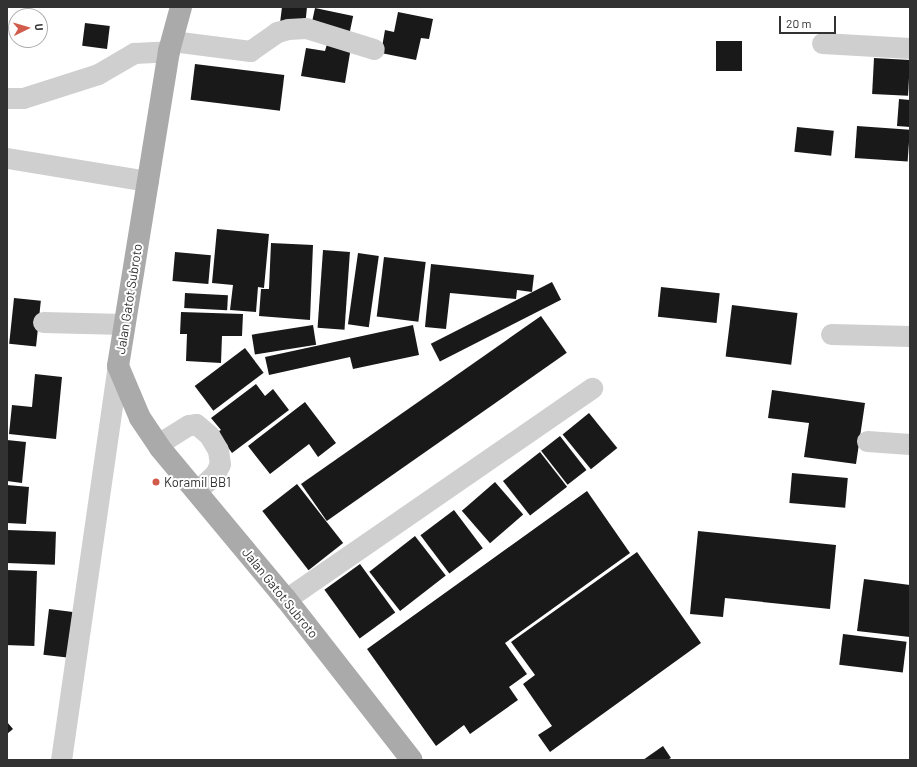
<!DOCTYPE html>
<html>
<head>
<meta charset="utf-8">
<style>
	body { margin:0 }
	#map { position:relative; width:917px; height:767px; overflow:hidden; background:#fff; font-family:Barlow,sans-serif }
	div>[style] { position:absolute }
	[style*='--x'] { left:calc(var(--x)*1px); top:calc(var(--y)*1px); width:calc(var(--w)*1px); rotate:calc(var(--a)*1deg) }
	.building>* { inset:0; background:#191919; transform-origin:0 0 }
	.minor>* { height:21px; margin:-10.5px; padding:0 10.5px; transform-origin:10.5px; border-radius:10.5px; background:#cfcfcf }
	.major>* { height:22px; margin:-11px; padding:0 11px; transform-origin:11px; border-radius:11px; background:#aaa }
	.dots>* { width:11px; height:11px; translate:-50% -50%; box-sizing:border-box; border:2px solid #fff; border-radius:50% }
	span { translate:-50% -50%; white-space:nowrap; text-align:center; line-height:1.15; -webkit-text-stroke:4px #fff; paint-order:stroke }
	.street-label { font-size:13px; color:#323232 }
	.poi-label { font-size:13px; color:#323232 }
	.left { translate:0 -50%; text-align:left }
	.frame { position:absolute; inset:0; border:8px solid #323232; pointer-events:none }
	.north { position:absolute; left:8px; top:8px; width:40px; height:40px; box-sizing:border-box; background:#fff; border:1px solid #adadad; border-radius:50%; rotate:85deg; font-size:11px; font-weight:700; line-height:16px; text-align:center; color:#323232 }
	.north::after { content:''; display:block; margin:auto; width:14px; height:18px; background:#d15c4c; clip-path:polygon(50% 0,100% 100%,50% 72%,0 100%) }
	.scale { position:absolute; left:779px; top:16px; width:57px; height:18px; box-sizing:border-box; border:2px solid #323232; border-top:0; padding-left:5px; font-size:12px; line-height:14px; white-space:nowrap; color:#323232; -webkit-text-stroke:3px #fff; paint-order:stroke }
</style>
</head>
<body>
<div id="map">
	<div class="building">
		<i style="clip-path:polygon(282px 7px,307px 7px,305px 27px,280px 23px)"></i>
		<i style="left:315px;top:8px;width:39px;height:19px;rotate:12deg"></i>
		<i style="clip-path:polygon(398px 12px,433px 19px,429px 39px,421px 38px,416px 60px,381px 53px,385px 30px,394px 32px)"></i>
		<i style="left:85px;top:23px;width:25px;height:23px;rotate:7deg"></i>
		<i style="left:716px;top:41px;width:26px;height:30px"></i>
		<i style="clip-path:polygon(327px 44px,351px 47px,345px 83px,301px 76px,306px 48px,325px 51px)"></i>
		<i style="left:874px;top:58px;width:36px;height:36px;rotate:3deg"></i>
		<i style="left:195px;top:64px;width:90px;height:36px;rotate:7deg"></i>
		<i style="clip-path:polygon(899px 99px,910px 100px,910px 127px,897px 126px)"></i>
		<i style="left:857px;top:126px;width:53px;height:32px;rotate:4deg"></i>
		<i style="left:797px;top:127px;width:37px;height:25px;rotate:6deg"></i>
		<i style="clip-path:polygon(217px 229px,269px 234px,264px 288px,258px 287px,256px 312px,230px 310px,233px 285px,212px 283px)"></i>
		<i style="clip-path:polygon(271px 243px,313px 245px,310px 320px,259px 316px,261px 289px,269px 289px)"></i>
		<i style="left:323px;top:250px;width:27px;height:78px;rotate:4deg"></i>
		<i style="left:175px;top:252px;width:36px;height:29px;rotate:5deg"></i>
		<i style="left:358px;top:253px;width:21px;height:72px;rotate:8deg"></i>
		<i style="left:384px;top:257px;width:42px;height:60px;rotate:7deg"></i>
		<i style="clip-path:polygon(431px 264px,534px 275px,532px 292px,517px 290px,516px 299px,450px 293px,446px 329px,425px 327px)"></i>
		<i style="left:552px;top:282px;width:20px;height:136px;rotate:63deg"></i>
		<i style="left:661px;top:287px;width:59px;height:30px;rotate:6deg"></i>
		<i style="left:185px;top:293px;width:43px;height:15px;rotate:3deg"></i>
		<i style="left:14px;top:298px;width:27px;height:46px;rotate:6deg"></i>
		<i style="left:732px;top:305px;width:66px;height:52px;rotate:7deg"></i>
		<i style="clip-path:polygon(181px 312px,243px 314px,242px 336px,222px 336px,221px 363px,186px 361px,187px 334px,180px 334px)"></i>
		<i style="left:541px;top:316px;width:45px;height:293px;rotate:55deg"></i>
		<i style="left:313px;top:325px;width:20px;height:62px;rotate:81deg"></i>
		<i style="clip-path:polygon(413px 325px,419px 355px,353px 369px,350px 357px,269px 375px,265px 357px)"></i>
		<i style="left:245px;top:348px;width:31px;height:63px;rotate:53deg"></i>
		<i style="clip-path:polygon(35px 374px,62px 377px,56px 439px,9px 434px,12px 405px,32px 407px)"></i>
		<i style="clip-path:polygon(256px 384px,265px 396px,273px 389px,289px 410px,232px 453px,217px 432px,221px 430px,211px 418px)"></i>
		<i style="clip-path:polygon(772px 390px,865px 403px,856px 464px,804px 457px,809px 423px,768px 418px)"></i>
		<i style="clip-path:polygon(305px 402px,336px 443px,318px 457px,309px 444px,270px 474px,248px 446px)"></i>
		<i style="left:589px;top:413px;width:45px;height:34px;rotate:51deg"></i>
		<i style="left:560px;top:436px;width:43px;height:24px;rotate:52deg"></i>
		<i style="clip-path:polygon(7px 440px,26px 442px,22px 483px,7px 481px)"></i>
		<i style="left:540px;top:452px;width:44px;height:47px;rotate:52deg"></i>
		<i style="left:792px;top:473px;width:56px;height:30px;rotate:5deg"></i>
		<i style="left:495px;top:482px;width:43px;height:44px;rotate:49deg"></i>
		<i style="left:297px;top:484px;width:75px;height:44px;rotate:52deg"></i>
		<i style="clip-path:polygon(7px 485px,29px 487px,26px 524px,7px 523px)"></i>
		<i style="clip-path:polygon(587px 491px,630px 553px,505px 643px,527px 674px,509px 687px,518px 700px,470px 734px,464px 725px,436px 746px,367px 649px)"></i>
		<i style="left:454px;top:510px;width:48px;height:42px;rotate:53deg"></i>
		<i style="left:7px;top:530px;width:49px;height:33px;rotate:2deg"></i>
		<i style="clip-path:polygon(698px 531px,836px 545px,830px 609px,725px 598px,723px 617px,690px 614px)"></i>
		<i style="left:415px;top:536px;width:50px;height:58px;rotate:52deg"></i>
		<i style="clip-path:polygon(637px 552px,701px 643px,550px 752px,538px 735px,552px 726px,523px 684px,535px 675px,511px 642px)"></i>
		<i style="left:360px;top:564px;width:60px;height:44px;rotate:54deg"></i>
		<i style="left:7px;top:570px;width:30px;height:75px;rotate:2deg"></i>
		<i style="clip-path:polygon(864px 579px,910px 585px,910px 637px,857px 631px)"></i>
		<i style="left:49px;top:609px;width:24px;height:46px;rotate:7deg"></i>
		<i style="left:843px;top:634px;width:64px;height:31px;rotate:7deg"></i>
		<i style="clip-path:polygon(7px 722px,13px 729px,7px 734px)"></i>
		<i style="clip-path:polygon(663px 746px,671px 758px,667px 760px,643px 760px)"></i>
	</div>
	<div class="minor">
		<i style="--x:172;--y:41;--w:79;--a:7.3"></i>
		<i style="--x:250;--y:51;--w:33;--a:-35"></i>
		<i style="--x:277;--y:32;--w:11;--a:-15"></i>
		<i style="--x:288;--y:29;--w:18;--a:-3"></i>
		<i style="--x:306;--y:28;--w:71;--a:17.2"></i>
		<i style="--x:822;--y:43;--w:88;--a:3.3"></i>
		<i style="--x:7;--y:98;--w:16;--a:0"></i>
		<i style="--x:23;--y:98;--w:79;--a:-17.7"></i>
		<i style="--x:98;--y:74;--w:42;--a:-30.3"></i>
		<i style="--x:134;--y:53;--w:35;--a:-3"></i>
		<i style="--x:7;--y:158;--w:143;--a:9.3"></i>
		<i style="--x:43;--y:322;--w:81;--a:1.4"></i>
		<i style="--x:831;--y:334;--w:79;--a:1.5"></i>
		<i style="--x:867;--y:441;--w:43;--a:4"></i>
		<i style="--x:158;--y:444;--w:36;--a:-32"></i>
		<i style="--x:189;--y:425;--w:7;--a:-8"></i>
		<i style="--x:196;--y:424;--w:17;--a:40"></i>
		<i style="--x:209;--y:435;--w:17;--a:59"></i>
		<i style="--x:218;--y:450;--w:14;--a:82"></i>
		<i style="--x:220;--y:464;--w:11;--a:117"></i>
		<i style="--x:215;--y:474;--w:25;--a:137"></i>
		<i style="--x:286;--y:599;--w:372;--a:-34.6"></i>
		<i style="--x:61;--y:760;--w:398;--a:-81.8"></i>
	</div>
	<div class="major">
		<i style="--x:181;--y:7;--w:46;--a:105.3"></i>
		<i style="--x:169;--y:51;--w:319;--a:99.2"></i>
		<i style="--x:118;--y:366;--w:56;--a:67.1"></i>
		<i style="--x:140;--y:418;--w:36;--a:56"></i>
		<i style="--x:160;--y:448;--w:197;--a:50.2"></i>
		<i style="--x:286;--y:599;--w:204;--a:52"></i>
	</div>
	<div class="dots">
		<i style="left:156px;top:482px;background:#d15c4c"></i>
	</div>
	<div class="street-label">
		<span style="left:129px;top:299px;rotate:-81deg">Jalan Gatot Subroto</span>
		<span style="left:280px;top:593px;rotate:51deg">Jalan Gatot Subroto</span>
	</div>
	<div class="poi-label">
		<span class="left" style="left:164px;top:482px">Koramil BB1</span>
	</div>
	<div class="frame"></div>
	<div class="north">U</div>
	<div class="scale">20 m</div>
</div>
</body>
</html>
